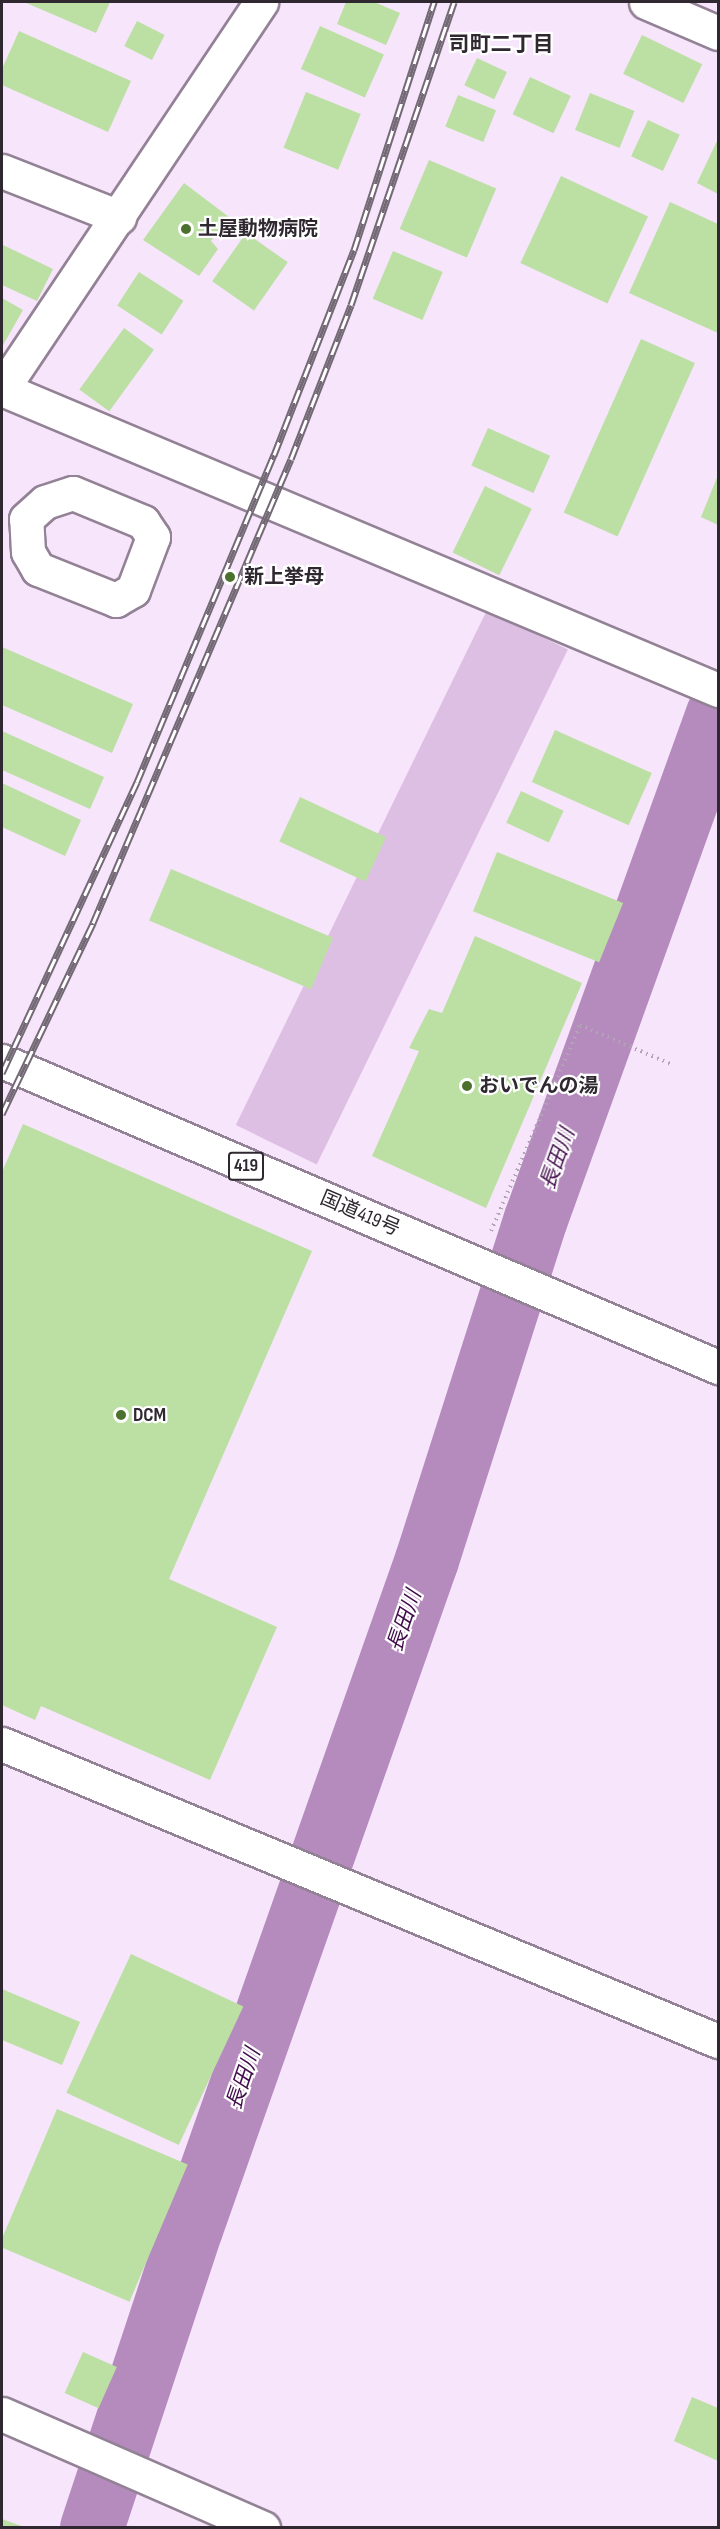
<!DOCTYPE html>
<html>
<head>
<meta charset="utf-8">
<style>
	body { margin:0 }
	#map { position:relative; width:720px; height:2529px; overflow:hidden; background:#f7e5fb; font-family:"Sofia Sans Condensed","Noto Sans JP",sans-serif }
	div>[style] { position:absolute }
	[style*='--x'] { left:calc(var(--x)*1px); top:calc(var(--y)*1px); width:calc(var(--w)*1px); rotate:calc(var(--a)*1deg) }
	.green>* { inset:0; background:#debfe4; transform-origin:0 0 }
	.river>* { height:64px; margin:-32px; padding:0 32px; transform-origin:32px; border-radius:32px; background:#b58bbe }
	.building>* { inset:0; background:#bcdfa4; transform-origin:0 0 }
	.path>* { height:4px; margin-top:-2px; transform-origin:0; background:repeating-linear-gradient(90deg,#b3a5b6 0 1.5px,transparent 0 6px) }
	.roads { filter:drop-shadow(2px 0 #938296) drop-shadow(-2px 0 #938296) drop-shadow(0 2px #938296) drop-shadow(0 -2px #938296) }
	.minor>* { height:33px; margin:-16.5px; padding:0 16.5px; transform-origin:16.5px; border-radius:16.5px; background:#fff }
	.highway>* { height:33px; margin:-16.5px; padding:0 16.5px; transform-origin:16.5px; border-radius:16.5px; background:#fff }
	.rail>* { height:7px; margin-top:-3.5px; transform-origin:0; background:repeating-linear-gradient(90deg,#fff 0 14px,#736975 0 28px); box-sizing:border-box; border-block:2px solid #736975 }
	.dots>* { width:16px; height:16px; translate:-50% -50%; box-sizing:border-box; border:3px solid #fff; border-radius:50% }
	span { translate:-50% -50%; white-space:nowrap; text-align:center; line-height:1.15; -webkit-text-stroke:4.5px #fff; paint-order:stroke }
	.shield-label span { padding:2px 4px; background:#fff; border:2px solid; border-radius:4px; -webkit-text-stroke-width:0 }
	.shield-label { font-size:18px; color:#2f2830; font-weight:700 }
	.poi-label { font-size:20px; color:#2f2830; font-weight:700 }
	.left { translate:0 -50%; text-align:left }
	.street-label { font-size:20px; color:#2f2830 }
	.neighbourhood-label { font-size:21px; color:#2f2830; font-weight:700 }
	.water-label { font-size:21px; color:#420c4c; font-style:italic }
	.frame { position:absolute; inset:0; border:3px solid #2f2830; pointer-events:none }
</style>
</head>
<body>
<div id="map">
	<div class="green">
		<i style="left:487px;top:610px;width:90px;height:573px;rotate:26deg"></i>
	</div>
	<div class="river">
		<i style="--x:92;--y:2528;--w:315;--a:-71.7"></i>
		<i style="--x:191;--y:2229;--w:709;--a:-70.57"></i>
		<i style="--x:427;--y:1560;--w:358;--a:-72.3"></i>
		<i style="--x:536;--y:1219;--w:537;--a:-70.18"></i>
	</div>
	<div class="building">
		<i style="clip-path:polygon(24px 2px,110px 2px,96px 33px)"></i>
		<i style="clip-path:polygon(346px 2px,374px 2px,400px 13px,386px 45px,337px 24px)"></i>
		<i style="left:137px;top:21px;width:31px;height:28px;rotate:27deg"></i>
		<i style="left:320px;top:26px;width:70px;height:47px;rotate:24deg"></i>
		<i style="clip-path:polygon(19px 31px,131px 81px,108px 132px,2px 85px,2px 69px)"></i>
		<i style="left:642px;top:35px;width:67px;height:43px;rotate:26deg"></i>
		<i style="left:477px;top:58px;width:33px;height:30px;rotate:25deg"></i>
		<i style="left:530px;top:77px;width:45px;height:41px;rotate:25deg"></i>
		<i style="left:306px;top:92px;width:59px;height:60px;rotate:22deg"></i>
		<i style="left:590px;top:93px;width:48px;height:40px;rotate:22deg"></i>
		<i style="left:458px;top:95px;width:41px;height:34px;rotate:22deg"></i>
		<i style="left:648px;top:120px;width:35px;height:40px;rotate:25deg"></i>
		<i style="clip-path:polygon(718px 139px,718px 194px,697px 183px)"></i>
		<i style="left:429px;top:160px;width:73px;height:75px;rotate:23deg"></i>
		<i style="left:561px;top:176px;width:96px;height:96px;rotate:25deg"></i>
		<i style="clip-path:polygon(184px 183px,229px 217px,211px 241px,218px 249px,199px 276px,143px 240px)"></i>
		<i style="clip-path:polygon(670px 202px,718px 224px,718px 333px,629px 293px)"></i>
		<i style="left:246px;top:233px;width:51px;height:59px;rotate:35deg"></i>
		<i style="clip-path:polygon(3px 245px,53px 269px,37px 301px,2px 285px)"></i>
		<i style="left:393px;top:251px;width:54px;height:52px;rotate:23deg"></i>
		<i style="left:139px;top:272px;width:53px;height:40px;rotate:33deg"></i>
		<i style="clip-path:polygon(2px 298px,23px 310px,2px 347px)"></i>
		<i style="left:124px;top:328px;width:37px;height:76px;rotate:36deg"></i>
		<i style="left:641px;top:339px;width:59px;height:190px;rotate:24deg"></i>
		<i style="left:488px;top:428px;width:68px;height:41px;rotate:24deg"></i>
		<i style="clip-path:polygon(718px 475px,718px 525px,701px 517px)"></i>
		<i style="left:485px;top:486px;width:52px;height:74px;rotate:26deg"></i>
		<i style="clip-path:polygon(2px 647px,133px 704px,112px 753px,2px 705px)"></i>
		<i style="left:555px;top:730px;width:106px;height:57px;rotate:24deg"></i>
		<i style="clip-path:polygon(2px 731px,104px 777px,90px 809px,2px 770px)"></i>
		<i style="clip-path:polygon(2px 783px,81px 820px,65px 856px,2px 827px)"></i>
		<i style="left:521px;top:791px;width:47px;height:35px;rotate:25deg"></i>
		<i style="left:300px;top:797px;width:95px;height:49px;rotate:25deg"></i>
		<i style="left:497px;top:852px;width:136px;height:64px;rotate:22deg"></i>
		<i style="left:171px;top:869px;width:176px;height:56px;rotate:23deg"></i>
		<i style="clip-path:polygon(475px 936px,582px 983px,486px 1208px,372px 1156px,419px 1051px,409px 1048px,429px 1009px,442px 1013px)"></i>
		<i style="clip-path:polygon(23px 1124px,312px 1251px,169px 1579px,277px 1627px,210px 1780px,41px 1706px,35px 1720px,2px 1705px,2px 1172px)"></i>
		<i style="left:131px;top:1954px;width:124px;height:153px;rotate:25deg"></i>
		<i style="clip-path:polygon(2px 1989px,80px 2022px,62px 2065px,2px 2040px)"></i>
		<i style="left:57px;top:2109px;width:142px;height:149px;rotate:23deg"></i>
		<i style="left:83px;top:2352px;width:37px;height:45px;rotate:24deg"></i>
		<i style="clip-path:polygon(692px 2397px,718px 2408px,718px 2461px,674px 2441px)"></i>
		<i style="clip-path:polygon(2px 2519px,24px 2527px,24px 2528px,2px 2528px)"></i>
	</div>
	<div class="path">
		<i style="--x:491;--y:1231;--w:224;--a:-66.6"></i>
		<i style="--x:580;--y:1025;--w:101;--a:23.3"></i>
	</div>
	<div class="roads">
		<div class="minor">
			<i style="--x:646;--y:2;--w:78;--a:23.3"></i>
			<i style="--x:2;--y:171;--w:126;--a:21.5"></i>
			<i style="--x:2;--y:389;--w:777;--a:22.8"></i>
			<i style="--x:2;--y:389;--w:466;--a:-56.2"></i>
			<i style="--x:73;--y:493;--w:76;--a:22.5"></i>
			<i style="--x:143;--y:522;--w:18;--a:56"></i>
			<i style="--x:153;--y:537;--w:57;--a:110.7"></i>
			<i style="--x:133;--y:590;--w:20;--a:150"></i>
			<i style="--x:116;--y:600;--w:84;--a:-158.3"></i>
			<i style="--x:38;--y:569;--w:20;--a:-120"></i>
			<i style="--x:28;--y:552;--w:33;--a:-93"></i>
			<i style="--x:26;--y:519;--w:25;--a:-42"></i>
			<i style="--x:45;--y:502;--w:29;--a:-18"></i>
			<i style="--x:2;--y:1744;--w:775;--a:22.53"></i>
			<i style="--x:2;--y:2414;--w:285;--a:23.6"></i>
		</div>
		<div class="highway">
			<i style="--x:2;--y:1061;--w:779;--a:23.14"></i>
		</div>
	</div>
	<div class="rail">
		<i style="--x:2;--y:1073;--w:321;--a:-65.1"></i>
		<i style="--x:137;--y:782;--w:355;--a:-67.3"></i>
		<i style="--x:274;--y:455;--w:220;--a:-68.7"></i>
		<i style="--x:354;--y:250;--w:261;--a:-72.1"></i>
		<i style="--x:2;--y:1114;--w:212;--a:-64.5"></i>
		<i style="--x:93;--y:923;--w:504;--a:-66.89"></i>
		<i style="--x:291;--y:459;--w:165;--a:-68.7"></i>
		<i style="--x:351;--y:305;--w:320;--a:-71.2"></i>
	</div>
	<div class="dots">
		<i style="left:186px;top:229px;background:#4b712c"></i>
		<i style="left:230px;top:577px;background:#4b712c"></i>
		<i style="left:467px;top:1086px;background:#4b712c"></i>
		<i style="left:121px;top:1415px;background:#4b712c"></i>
	</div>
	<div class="shield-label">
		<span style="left:246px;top:1166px">419</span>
	</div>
	<div class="poi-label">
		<span class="left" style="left:198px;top:229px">土屋動物病院</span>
		<span class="left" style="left:244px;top:577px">新上挙母</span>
		<span class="left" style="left:479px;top:1086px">おいでんの湯</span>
		<span class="left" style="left:133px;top:1415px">DCM</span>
	</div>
	<div class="street-label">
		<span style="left:360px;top:1214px;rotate:23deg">国道419号</span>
	</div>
	<div class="neighbourhood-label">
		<span style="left:501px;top:45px">司町二丁目</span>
	</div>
	<div class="water-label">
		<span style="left:558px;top:1159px;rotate:-70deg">長田川</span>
		<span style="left:405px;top:1621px;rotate:-71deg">長田川</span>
		<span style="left:244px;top:2079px;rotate:-71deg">長田川</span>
	</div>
	<div class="frame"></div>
</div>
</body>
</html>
